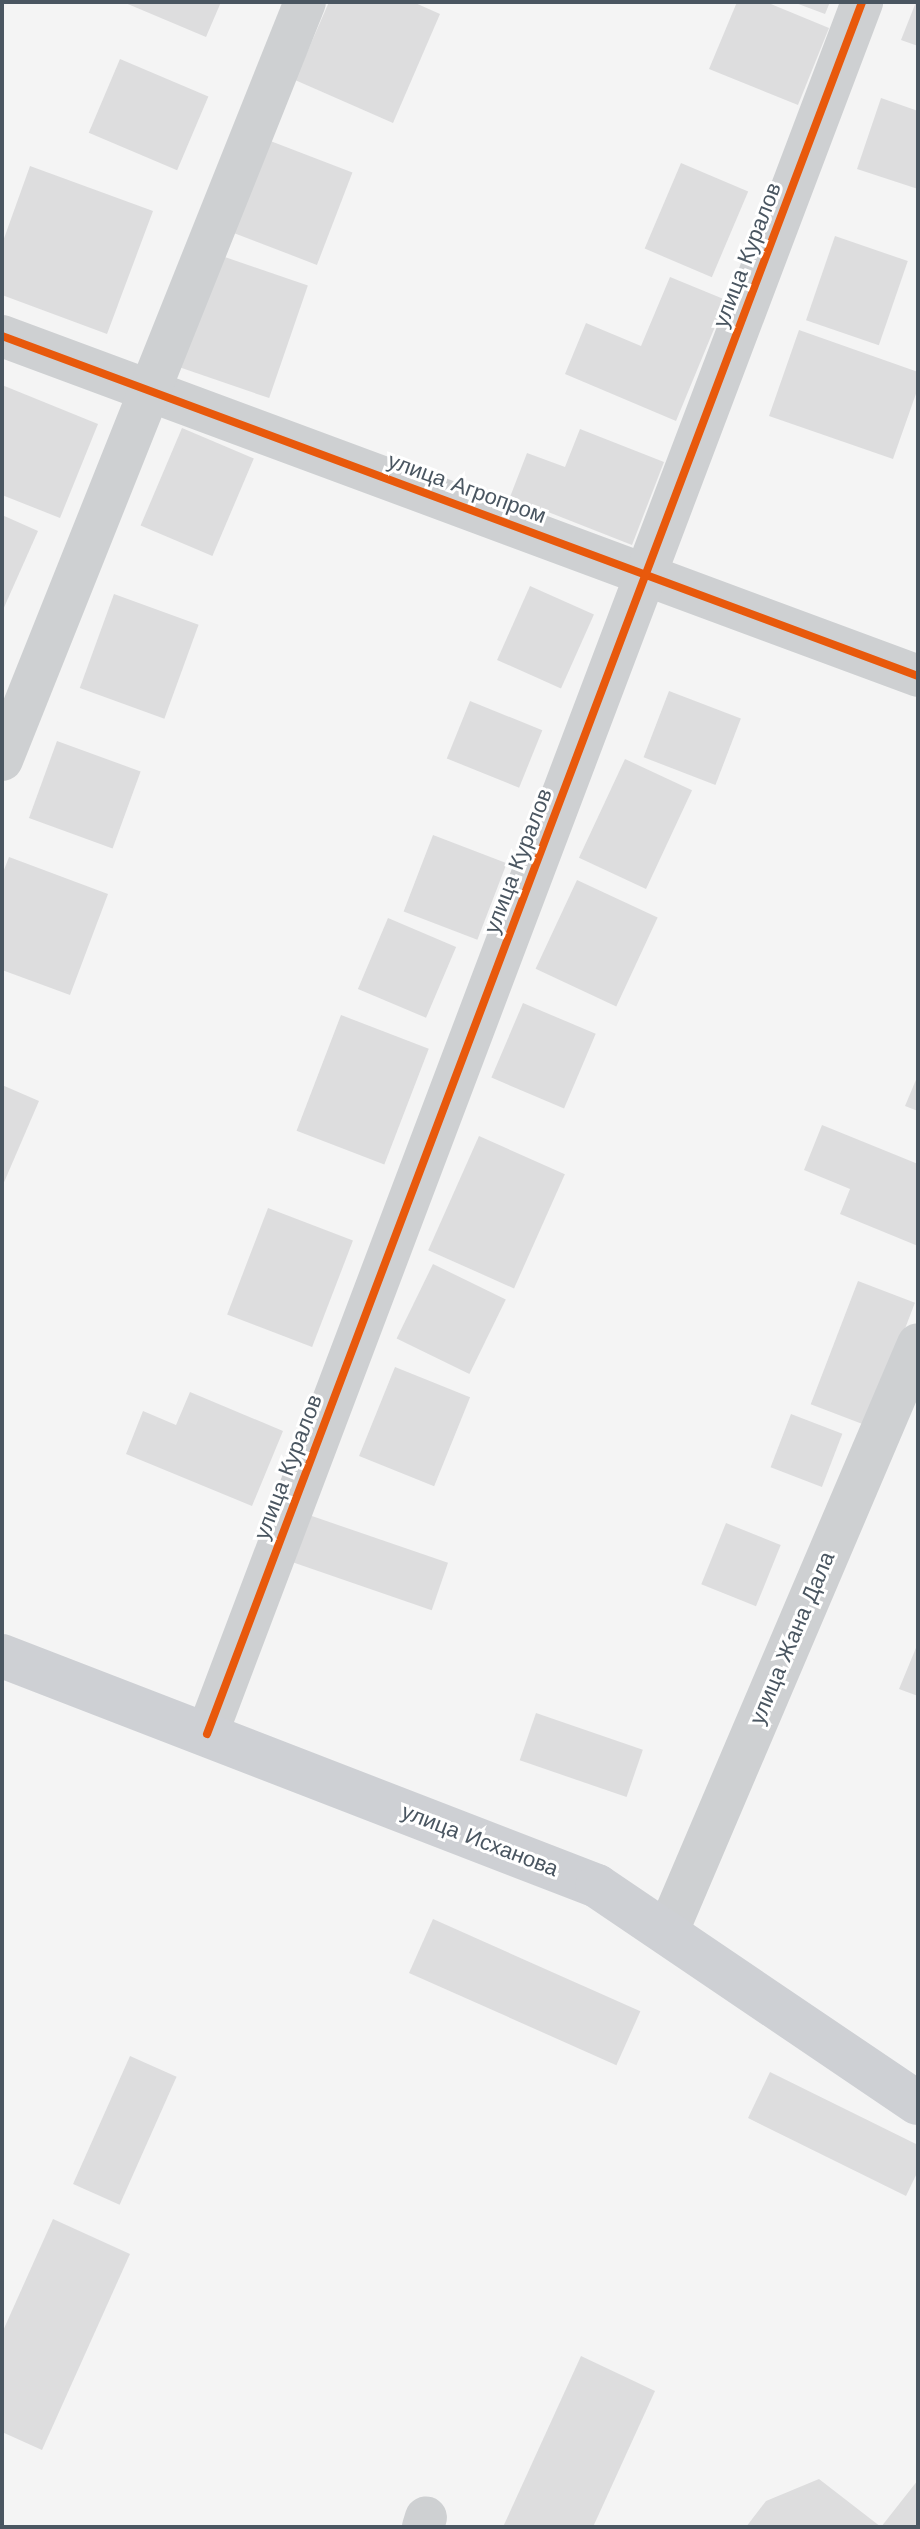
<!DOCTYPE html>
<html>
<head>
<meta charset="utf-8">
<style>
	body { margin:0 }
	#map { position:relative; width:920px; height:2529px; overflow:hidden; background:#f4f4f4; font-family:"Work Sans",sans-serif }
	div>[style] { position:absolute }
	[style*='--x'] { left:calc(var(--x)*1px); top:calc(var(--y)*1px); width:calc(var(--w)*1px); rotate:calc(var(--a)*1deg) }
	.building>* { inset:0; background:#ddddde; transform-origin:0 0 }
	.minor>* { height:42px; margin:-21px; padding:0 21px; transform-origin:21px; border-radius:21px; background:#ced0d2 }
	.secondary>* { height:44px; margin:-22px; padding:0 22px; transform-origin:22px; border-radius:22px; background:#ced0d4 }
	.cycleway>* { height:8px; margin:-4px; padding:0 4px; transform-origin:4px; border-radius:4px; background:#e8590c }
	span { translate:-50% -50%; white-space:nowrap; text-align:center; line-height:1.15; -webkit-text-stroke:6px #fff; paint-order:stroke }
	.street-label { font-size:22px; color:#4a5661 }
	.frame { position:absolute; inset:0; border:4px solid #4a5661; pointer-events:none }
</style>
</head>
<body>
<div id="map">
	<div class="building">
		<i style="clip-path:polygon(123px 2px,221px 2px,206px 37px)"></i>
		<i style="clip-path:polygon(329px 2px,413px 2px,440px 14px,393px 123px,295px 80px)"></i>
		<i style="clip-path:polygon(737px 2px,766px 2px,829px 28px,798px 105px,709px 69px)"></i>
		<i style="clip-path:polygon(793px 2px,830px 2px,825px 14px)"></i>
		<i style="clip-path:polygon(916px 2px,918px 2px,918px 46px,901px 40px)"></i>
		<i style="left:120px;top:59px;width:96px;height:80px;rotate:23deg"></i>
		<i style="clip-path:polygon(881px 98px,918px 111px,918px 189px,857px 169px)"></i>
		<i style="left:260px;top:137px;width:99px;height:99px;rotate:21deg"></i>
		<i style="left:681px;top:163px;width:73px;height:93px;rotate:23deg"></i>
		<i style="clip-path:polygon(30px 166px,153px 211px,107px 334px,2px 295px,2px 244px)"></i>
		<i style="left:835px;top:236px;width:77px;height:89px;rotate:19deg"></i>
		<i style="left:219px;top:255px;width:94px;height:119px;rotate:19deg"></i>
		<i style="clip-path:polygon(670px 277px,726px 300px,676px 421px,565px 374px,586px 323px,641px 346px)"></i>
		<i style="clip-path:polygon(799px 330px,918px 372px,918px 388px,893px 459px,769px 416px)"></i>
		<i style="clip-path:polygon(2px 385px,98px 424px,60px 518px,2px 495px)"></i>
		<i style="left:182px;top:428px;width:78px;height:106px;rotate:23deg"></i>
		<i style="clip-path:polygon(580px 429px,664px 462px,632px 545px,510px 497px,527px 453px,565px 467px)"></i>
		<i style="clip-path:polygon(2px 515px,38px 531px,2px 612px)"></i>
		<i style="left:530px;top:586px;width:70px;height:81px;rotate:24deg"></i>
		<i style="left:114px;top:594px;width:90px;height:100px;rotate:20deg"></i>
		<i style="left:669px;top:691px;width:77px;height:71px;rotate:21deg"></i>
		<i style="left:470px;top:701px;width:78px;height:62px;rotate:22deg"></i>
		<i style="left:57px;top:741px;width:89px;height:82px;rotate:20deg"></i>
		<i style="left:625px;top:759px;width:74px;height:109px;rotate:25deg"></i>
		<i style="left:433px;top:835px;width:79px;height:82px;rotate:21deg"></i>
		<i style="clip-path:polygon(9px 857px,108px 894px,70px 995px,2px 970px,2px 875px)"></i>
		<i style="left:577px;top:880px;width:89px;height:98px;rotate:25deg"></i>
		<i style="left:388px;top:918px;width:74px;height:77px;rotate:23deg"></i>
		<i style="left:523px;top:1003px;width:79px;height:81px;rotate:23deg"></i>
		<i style="left:341px;top:1015px;width:94px;height:124px;rotate:21deg"></i>
		<i style="clip-path:polygon(918px 1075px,918px 1111px,905px 1106px)"></i>
		<i style="clip-path:polygon(2px 1085px,39px 1101px,2px 1187px)"></i>
		<i style="clip-path:polygon(822px 1125px,918px 1164px,918px 1246px,840px 1214px,850px 1189px,804px 1170px)"></i>
		<i style="left:479px;top:1136px;width:94px;height:125px;rotate:24deg"></i>
		<i style="left:268px;top:1208px;width:91px;height:114px;rotate:21deg"></i>
		<i style="left:433px;top:1264px;width:81px;height:83px;rotate:26deg"></i>
		<i style="left:858px;top:1281px;width:61px;height:132px;rotate:21deg"></i>
		<i style="left:395px;top:1367px;width:81px;height:96px;rotate:22deg"></i>
		<i style="clip-path:polygon(190px 1392px,283px 1431px,252px 1506px,126px 1454px,143px 1411px,176px 1425px)"></i>
		<i style="left:791px;top:1414px;width:55px;height:57px;rotate:21deg"></i>
		<i style="left:309px;top:1515px;width:147px;height:50px;rotate:19deg"></i>
		<i style="left:726px;top:1523px;width:59px;height:66px;rotate:22deg"></i>
		<i style="clip-path:polygon(918px 1643px,918px 1696px,899px 1689px)"></i>
		<i style="left:536px;top:1713px;width:113px;height:50px;rotate:19deg"></i>
		<i style="left:433px;top:1919px;width:227px;height:59px;rotate:24deg"></i>
		<i style="left:130px;top:2056px;width:51px;height:140px;rotate:24deg"></i>
		<i style="clip-path:polygon(770px 2072px,918px 2145px,918px 2171px,906px 2196px,748px 2118px)"></i>
		<i style="clip-path:polygon(53px 2219px,130px 2254px,42px 2450px,2px 2432px,2px 2333px)"></i>
		<i style="clip-path:polygon(581px 2356px,655px 2391px,593px 2527px,503px 2527px)"></i>
		<i style="clip-path:polygon(819px 2479px,881px 2527px,918px 2480px,918px 2527px,746px 2527px,766px 2501px)"></i>
	</div>
	<div class="minor">
		<i style="--x:2;--y:336;--w:977;--a:20.36"></i>
		<i style="--x:2;--y:760;--w:816;--a:-68.21"></i>
		<i style="--x:207;--y:1734;--w:1852;--a:-69.28"></i>
		<i style="--x:667;--y:1933;--w:640;--a:-66.92"></i>
		<i style="--x:423;--y:2527;--w:10;--a:-73"></i>
	</div>
	<div class="secondary">
		<i style="--x:2;--y:1656;--w:638;--a:21.13"></i>
		<i style="--x:597;--y:1886;--w:387;--a:34.1"></i>
	</div>
	<div class="cycleway">
		<i style="--x:2;--y:336;--w:977;--a:20.36"></i>
		<i style="--x:207;--y:1734;--w:1852;--a:-69.28"></i>
	</div>
	<div class="street-label">
		<span style="left:747px;top:255px;rotate:-69deg">улица Куралов</span>
		<span style="left:467px;top:488px;rotate:20deg">улица Агропром</span>
		<span style="left:518px;top:861px;rotate:-69deg">улица Куралов</span>
		<span style="left:288px;top:1467px;rotate:-69deg">улица Куралов</span>
		<span style="left:792px;top:1638px;rotate:-67deg">улица Жана Дала</span>
		<span style="left:480px;top:1840px;rotate:21deg">улица Исханова</span>
	</div>
	<div class="frame"></div>
</div>
</body>
</html>
